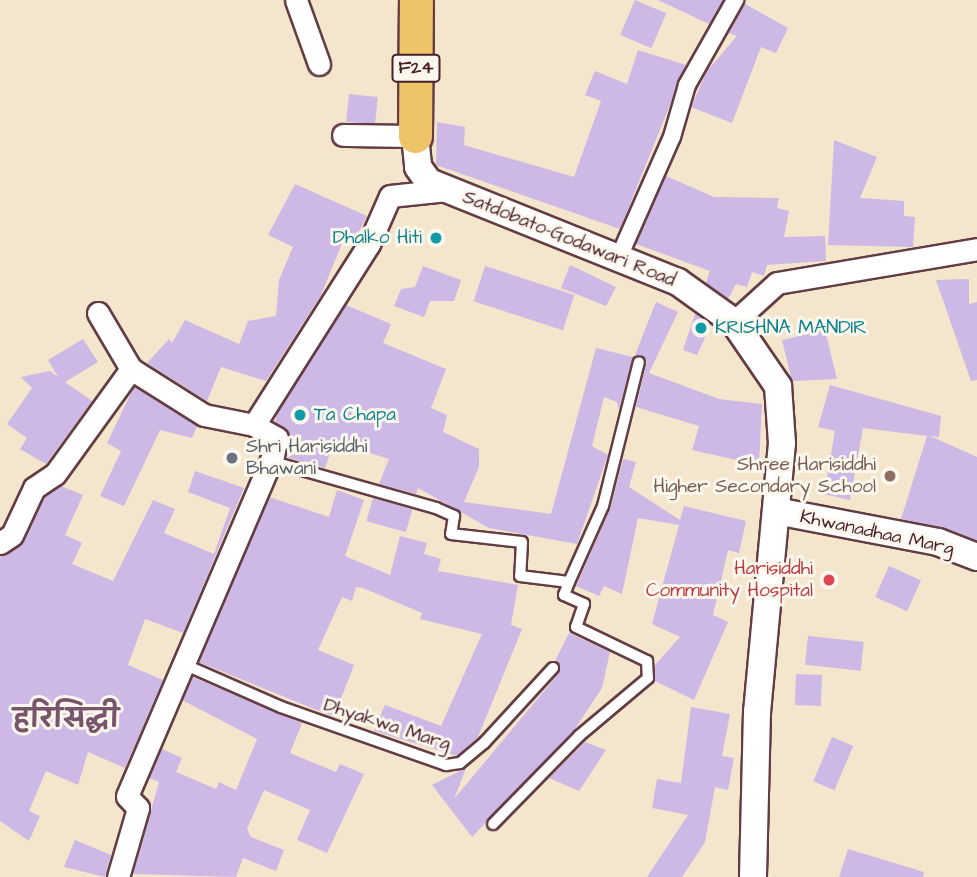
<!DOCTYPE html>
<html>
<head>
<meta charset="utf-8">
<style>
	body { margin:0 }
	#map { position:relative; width:977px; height:877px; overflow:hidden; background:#f3e6cc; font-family:"Architects Daughter","Playpen Sans Deva",sans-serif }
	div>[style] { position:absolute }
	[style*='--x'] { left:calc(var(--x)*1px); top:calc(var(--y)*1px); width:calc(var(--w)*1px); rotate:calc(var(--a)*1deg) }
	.building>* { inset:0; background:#ceb8e6; transform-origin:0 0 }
	.roads { filter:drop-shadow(2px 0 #633d43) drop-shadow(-2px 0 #633d43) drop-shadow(0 2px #633d43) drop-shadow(0 -2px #633d43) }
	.service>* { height:10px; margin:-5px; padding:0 5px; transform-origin:5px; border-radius:5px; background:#fff }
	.pedestrian>* { height:16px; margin:-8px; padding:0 8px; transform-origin:8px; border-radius:8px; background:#fff }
	.minor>* { height:21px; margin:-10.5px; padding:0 10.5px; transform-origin:10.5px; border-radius:10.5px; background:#fff }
	.tertiary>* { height:26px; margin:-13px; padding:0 13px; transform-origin:13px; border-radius:13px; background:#fff }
	.primary>* { height:33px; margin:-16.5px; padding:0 16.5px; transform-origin:16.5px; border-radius:16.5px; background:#eec469 }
	.dots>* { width:19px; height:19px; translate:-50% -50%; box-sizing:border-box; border:4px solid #fbf7ec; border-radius:50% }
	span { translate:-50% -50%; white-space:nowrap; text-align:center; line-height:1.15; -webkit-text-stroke:6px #fbf7ec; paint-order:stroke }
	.shield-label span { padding:2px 5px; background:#fbf7ec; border:2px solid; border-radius:5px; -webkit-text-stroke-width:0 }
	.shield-label { font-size:18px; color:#4a1f2b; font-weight:700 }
	.culture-label { font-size:19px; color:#0d838f }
	.right { translate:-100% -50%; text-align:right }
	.left { translate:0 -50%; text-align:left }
	.street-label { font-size:19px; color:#4a1f2b }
	.worship-label { font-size:19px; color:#5b616d }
	.education-label { font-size:19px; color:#785e54 }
	.health-label { font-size:19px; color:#be3a42 }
	.district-label { font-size:26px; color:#78556c; font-weight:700 }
</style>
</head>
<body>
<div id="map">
	<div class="building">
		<i style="left:635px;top:0;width:34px;height:38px;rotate:23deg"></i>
		<i style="clip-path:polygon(658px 0,723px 0,709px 24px)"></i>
		<i style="clip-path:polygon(745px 4px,788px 28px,776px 53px,761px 47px,732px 123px,691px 107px,707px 71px,737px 36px,729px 33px)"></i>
		<i style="clip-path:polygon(638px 50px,686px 65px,620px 229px,436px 165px,437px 122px,465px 127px,464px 145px,574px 177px,601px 101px,585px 95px,595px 71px,627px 84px)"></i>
		<i style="left:349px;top:94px;width:29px;height:28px;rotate:6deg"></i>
		<i style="clip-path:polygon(834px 140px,877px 157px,860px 198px,904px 201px,904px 216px,915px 217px,913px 247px,828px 245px)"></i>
		<i style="clip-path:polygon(666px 176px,714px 197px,779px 198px,777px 208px,789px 211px,784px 237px,825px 236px,826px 261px,767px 265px,764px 276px,752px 272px,747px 287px,736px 284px,728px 299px,706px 283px,710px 271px,636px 244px)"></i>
		<i style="clip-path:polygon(295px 184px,367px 216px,352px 246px,343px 241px,321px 295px,266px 381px,221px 367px,207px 401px,147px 363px,169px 339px,172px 343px,185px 320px,239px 344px,248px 321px,276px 316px,279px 280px,293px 247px,268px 235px)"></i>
		<i style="clip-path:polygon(570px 265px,616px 287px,606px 306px,561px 288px)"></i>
		<i style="clip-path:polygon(423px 266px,461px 280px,454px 301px,430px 301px,424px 317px,394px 306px,401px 289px,415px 287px)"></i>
		<i style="left:485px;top:266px;width:94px;height:37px;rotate:18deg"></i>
		<i style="clip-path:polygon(969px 279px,969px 304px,977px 302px,977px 380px,971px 381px,936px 280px)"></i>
		<i style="clip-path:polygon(656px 302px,678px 312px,649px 373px,719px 399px,762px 404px,759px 465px,692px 450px,699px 426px,636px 407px,647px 361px,635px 355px)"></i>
		<i style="clip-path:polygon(346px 305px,391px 324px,383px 343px,446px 369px,431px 408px,447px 415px,443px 432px,479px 449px,479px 467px,464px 502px,551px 514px,596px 348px,633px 357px,619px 410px,617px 402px,604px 397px,592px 446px,608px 455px,577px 544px,489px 528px,418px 488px,416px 494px,379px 484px,389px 459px,334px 442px,325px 468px,286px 457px,289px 434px,275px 422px,277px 413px)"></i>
		<i style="clip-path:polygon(695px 314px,711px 325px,697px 355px,683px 350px)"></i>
		<i style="clip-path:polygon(825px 330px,837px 379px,792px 381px,782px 340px)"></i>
		<i style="clip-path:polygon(83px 339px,98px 362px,65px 382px,92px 401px,46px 464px,20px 449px,27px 438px,7px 424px,32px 388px,21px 377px,50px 371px,58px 377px,48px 360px)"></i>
		<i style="clip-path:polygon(830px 385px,941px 416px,939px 437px,930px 436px,977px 457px,977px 540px,901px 519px,927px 436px,863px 428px,850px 500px,824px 494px,835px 431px,818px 427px)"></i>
		<i style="clip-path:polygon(134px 387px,197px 426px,192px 438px,160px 430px,124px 506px,100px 496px,121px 451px,107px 443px)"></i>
		<i style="clip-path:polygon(623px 459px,636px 462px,629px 487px,680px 520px,684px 506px,746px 521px,739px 553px,728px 550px,713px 615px,728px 622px,694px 700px,655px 681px,655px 665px,680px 637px,652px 624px,679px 525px,638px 518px,622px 594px,604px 586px,599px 596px,576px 586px,610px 509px)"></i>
		<i style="clip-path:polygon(195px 471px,244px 488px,183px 633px,145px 619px,128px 665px,163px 680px,125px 768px,88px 752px,78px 785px,46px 771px,29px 811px,40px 816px,29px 841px,0 821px,0 556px,20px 545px,44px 497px,61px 486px,83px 495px,65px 535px,82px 543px,72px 564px,113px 581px,153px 500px,175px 509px,164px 533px,214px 554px,230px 508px,188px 492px)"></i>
		<i style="clip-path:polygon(337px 490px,364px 500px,345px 556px,390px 575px,400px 536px,427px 543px,424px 554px,441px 559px,438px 571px,518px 585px,511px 625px,522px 629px,478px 737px,457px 756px,374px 731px,385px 705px,441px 726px,482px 634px,420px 619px,422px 613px,363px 588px,356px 587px,352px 601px,342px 597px,318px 650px,354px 665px,334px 717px,199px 662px,269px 497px,329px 517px)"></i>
		<i style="left:373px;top:498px;width:41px;height:24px;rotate:16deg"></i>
		<i style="left:889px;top:566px;width:35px;height:34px;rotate:24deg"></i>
		<i style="clip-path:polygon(569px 633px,610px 652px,602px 688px,575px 729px,472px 837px,432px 785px,466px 768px,454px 799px,559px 673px,556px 659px)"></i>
		<i style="left:808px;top:636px;width:56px;height:29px;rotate:6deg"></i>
		<i style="left:796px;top:674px;width:26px;height:31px;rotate:2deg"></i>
		<i style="clip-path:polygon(192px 677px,302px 723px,290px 753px,336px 772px,340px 764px,364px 774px,327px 853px,297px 840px,310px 810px,264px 790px,247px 829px,251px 837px,284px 850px,276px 871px,243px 858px,236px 877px,133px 874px,159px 782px,149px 778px,162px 749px,182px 758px,176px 772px,216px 789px,219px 782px,236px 790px,257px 739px,182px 700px)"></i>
		<i style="clip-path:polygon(691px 707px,730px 714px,722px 756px,734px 758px,728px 790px,715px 787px,705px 842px,682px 877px,647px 877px,688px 815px,652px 808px,657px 779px,681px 783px)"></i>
		<i style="left:832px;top:737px;width:23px;height:48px;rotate:23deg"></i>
		<i style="clip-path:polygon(585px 742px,606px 750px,579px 791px,549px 778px)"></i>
		<i style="clip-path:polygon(75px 840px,111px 855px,105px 877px,64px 867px)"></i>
		<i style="clip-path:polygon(848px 849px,924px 872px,923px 877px,839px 877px)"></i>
	</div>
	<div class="roads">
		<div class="service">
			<i style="--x:270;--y:461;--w:173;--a:15.8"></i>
			<i style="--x:436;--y:508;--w:20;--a:24"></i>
			<i style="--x:454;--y:516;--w:18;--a:99"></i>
			<i style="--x:451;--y:534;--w:71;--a:6.4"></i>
			<i style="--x:522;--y:542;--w:34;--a:93"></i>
			<i style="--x:520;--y:576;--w:49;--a:7"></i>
			<i style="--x:569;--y:582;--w:14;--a:111"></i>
			<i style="--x:564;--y:595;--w:22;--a:24"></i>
			<i style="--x:584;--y:604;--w:24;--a:109"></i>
			<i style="--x:576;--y:627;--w:79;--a:25.6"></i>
			<i style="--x:647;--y:661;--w:17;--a:87"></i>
			<i style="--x:648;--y:678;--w:90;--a:140"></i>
			<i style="--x:579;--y:736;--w:123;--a:134.3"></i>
			<i style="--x:569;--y:582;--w:83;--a:-65.9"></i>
			<i style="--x:603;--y:506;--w:148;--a:-76"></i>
			<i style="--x:181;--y:663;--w:109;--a:23.7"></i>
			<i style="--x:281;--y:707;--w:175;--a:19.4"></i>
			<i style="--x:446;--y:765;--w:14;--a:-8"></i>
			<i style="--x:460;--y:763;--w:31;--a:-40"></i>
			<i style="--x:484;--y:743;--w:102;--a:-47.4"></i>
		</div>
		<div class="pedestrian">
			<i style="--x:619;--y:257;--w:131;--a:-66.2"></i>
			<i style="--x:672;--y:137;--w:54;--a:-73.9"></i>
			<i style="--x:687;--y:85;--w:98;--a:-60.5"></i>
		</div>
		<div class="minor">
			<i style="--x:296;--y:0;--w:68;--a:70.2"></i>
			<i style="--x:343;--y:135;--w:72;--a:0.8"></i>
			<i style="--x:98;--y:313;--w:65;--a:59.5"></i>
			<i style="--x:131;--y:369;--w:86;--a:32.2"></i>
			<i style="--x:204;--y:415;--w:51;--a:11.3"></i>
			<i style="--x:734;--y:322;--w:58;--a:-42.2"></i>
			<i style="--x:777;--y:283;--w:203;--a:-9.6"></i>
			<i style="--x:0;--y:543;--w:14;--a:-34"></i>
			<i style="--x:12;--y:535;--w:52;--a:-64.9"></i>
			<i style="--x:34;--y:488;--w:25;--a:-34"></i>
			<i style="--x:55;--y:474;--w:130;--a:-54.1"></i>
			<i style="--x:118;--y:877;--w:72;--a:-73.8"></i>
			<i style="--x:138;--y:808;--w:16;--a:-133"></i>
			<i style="--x:127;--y:796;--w:371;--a:-66.8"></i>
			<i style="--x:273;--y:455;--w:17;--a:-77"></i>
			<i style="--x:277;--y:438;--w:26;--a:-151"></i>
			<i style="--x:254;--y:425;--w:214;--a:-57.6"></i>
			<i style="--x:369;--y:244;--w:52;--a:-66.4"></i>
			<i style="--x:390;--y:196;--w:57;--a:-6"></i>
		</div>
		<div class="tertiary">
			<i style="--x:415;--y:136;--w:31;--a:84"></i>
			<i style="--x:418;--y:167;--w:19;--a:54"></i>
			<i style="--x:429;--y:182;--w:268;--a:21.9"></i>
			<i style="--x:678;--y:282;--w:69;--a:35.5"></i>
			<i style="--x:734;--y:322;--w:78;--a:55.5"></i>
			<i style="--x:778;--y:386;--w:57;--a:86"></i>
			<i style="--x:782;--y:443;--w:270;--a:95.3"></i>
			<i style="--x:757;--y:712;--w:165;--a:91.4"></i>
			<i style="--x:776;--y:511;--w:165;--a:10.8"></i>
			<i style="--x:938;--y:542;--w:42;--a:21"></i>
		</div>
		<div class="primary">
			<i style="--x:415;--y:136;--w:136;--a:-89.6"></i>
		</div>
	</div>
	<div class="dots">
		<i style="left:436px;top:238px;background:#0f9aa8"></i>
		<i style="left:701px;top:328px;background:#0f9aa8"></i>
		<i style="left:300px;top:415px;background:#0f9aa8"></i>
		<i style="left:232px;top:458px;background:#6b7280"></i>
		<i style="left:890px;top:476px;background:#8d6e63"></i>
		<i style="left:829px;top:580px;background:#e0444e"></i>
	</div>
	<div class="shield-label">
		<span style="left:416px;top:68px">F24</span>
	</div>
	<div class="culture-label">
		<span class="right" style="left:422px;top:238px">Dhalko Hiti</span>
		<span class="left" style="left:715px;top:328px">KRISHNA MANDIR</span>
		<span class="left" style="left:314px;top:415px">Ta Chapa</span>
	</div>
	<div class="street-label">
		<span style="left:569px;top:239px;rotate:22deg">Satdobato-Godawari Road</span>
		<span style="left:877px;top:533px;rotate:12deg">Khwanadhaa Marg</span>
		<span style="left:387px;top:725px;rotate:18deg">Dhyakwa Marg</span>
	</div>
	<div class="worship-label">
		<span class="left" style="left:246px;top:458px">Shri Harisiddhi<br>Bhawani</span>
	</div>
	<div class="education-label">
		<span class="right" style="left:876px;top:476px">Shree Harisiddhi<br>Higher Secondary School</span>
	</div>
	<div class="health-label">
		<span class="right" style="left:813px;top:580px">Harisiddhi<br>Community Hospital</span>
	</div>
	<div class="district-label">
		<span style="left:66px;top:720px">हरिसिद्धी</span>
	</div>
</div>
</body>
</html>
